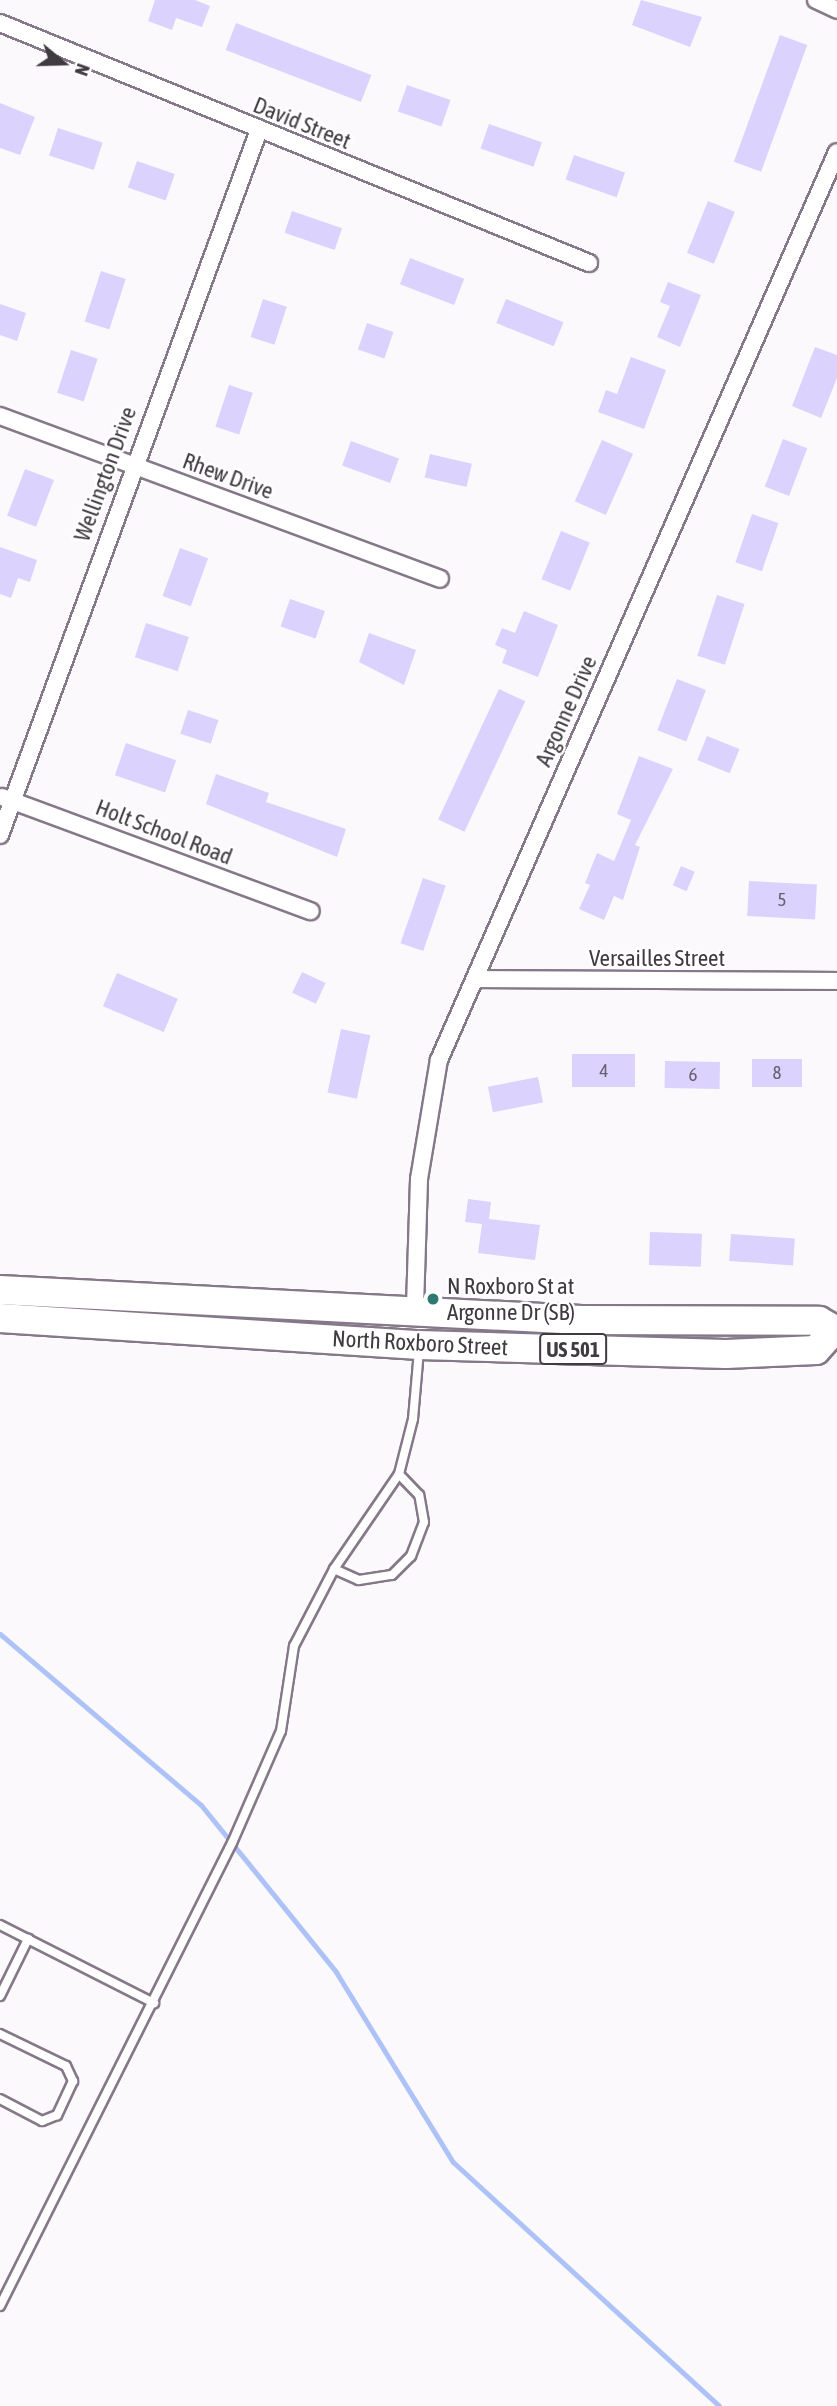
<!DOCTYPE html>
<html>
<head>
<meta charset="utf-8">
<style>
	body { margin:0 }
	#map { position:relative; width:837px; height:2406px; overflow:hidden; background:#fcf9fd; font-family:"Asap Condensed",sans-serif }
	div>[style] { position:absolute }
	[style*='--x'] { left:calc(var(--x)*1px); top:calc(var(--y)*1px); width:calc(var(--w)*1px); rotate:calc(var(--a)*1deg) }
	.stream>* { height:5px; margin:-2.5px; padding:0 2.5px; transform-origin:2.5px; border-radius:2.5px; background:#adc2f7 }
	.building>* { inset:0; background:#dbd3fd; transform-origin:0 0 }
	.roads { filter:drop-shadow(2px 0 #857888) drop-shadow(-2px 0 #857888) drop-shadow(0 2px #857888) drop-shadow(0 -2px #857888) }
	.lane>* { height:8px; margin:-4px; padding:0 4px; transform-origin:4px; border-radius:4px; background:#fff }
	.street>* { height:16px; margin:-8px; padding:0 8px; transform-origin:8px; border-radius:8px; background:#fff }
	.highway>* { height:28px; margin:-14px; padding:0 14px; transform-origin:14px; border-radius:14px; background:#fff }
	.dots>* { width:19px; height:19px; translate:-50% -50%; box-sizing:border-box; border:4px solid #fff; border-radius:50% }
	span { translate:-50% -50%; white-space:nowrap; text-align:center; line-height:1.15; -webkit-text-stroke:5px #fff; paint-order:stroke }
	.number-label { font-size:19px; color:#676070 }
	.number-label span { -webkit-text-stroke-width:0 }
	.shield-label span { padding:2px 5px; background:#fff; border:2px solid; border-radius:5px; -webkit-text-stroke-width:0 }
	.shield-label { font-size:21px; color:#403a41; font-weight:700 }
	.street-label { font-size:23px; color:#403a41 }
	.poi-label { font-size:23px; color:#403a41 }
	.left { translate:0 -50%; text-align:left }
	.north { position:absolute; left:28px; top:28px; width:70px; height:70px; -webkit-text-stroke:5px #fff; paint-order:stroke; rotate:109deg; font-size:19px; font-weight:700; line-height:28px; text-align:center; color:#403a41 }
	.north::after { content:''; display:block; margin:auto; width:24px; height:32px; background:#403a41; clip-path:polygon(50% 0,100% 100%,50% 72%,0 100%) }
</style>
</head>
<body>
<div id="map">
	<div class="stream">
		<i style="--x:0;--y:1634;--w:264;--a:40.4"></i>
		<i style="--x:201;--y:1805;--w:215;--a:51"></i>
		<i style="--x:336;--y:1972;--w:223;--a:58.4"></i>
		<i style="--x:453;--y:2162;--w:361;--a:42.5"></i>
	</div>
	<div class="building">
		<i style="clip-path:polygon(155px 0,195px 0,210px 6px,202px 27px,176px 18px,172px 30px,148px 21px)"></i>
		<i style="clip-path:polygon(641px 0,702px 17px,690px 47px,632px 25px)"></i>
		<i style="left:236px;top:23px;width:145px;height:29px;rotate:21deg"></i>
		<i style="left:780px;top:35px;width:29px;height:135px;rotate:20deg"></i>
		<i style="left:407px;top:85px;width:46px;height:28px;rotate:19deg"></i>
		<i style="clip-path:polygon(0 103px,35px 117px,20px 155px,0 148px)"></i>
		<i style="left:489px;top:124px;width:56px;height:26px;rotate:19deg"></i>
		<i style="left:58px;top:128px;width:47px;height:29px;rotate:18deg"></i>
		<i style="left:574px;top:155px;width:54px;height:26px;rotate:19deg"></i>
		<i style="left:137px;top:161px;width:40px;height:28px;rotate:19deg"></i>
		<i style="left:708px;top:201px;width:29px;height:56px;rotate:22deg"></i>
		<i style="left:292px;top:211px;width:53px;height:23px;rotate:19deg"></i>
		<i style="left:410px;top:258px;width:58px;height:28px;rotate:21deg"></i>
		<i style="left:101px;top:271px;width:26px;height:53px;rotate:18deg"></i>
		<i style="clip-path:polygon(668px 282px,701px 295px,680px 347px,657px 337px,670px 306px,660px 302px)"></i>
		<i style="left:263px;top:299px;width:25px;height:40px;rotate:18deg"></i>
		<i style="left:506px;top:299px;width:62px;height:26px;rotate:22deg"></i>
		<i style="clip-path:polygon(0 304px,26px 313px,17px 341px,0 335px)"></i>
		<i style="left:367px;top:323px;width:28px;height:28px;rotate:19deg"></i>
		<i style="clip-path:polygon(815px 347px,837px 355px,837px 378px,821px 418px,792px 406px)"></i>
		<i style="left:71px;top:350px;width:28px;height:45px;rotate:18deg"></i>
		<i style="clip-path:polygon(631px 357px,666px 370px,644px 429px,598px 412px,606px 390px,617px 394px)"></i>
		<i style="left:229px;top:385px;width:25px;height:44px;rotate:18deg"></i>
		<i style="left:783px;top:439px;width:26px;height:51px;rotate:21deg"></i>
		<i style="left:602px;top:440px;width:34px;height:67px;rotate:24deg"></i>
		<i style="left:351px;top:441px;width:51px;height:26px;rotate:20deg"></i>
		<i style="left:430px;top:454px;width:43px;height:24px;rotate:13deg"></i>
		<i style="left:25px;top:469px;width:31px;height:50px;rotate:21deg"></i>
		<i style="left:752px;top:514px;width:28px;height:51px;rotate:19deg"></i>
		<i style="left:561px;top:531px;width:31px;height:52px;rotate:22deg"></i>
		<i style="clip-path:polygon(0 547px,37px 560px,30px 582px,18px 578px,11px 598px,0 594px)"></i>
		<i style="left:180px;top:548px;width:30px;height:51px;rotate:20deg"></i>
		<i style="left:717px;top:595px;width:29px;height:64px;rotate:18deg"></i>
		<i style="left:290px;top:599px;width:37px;height:29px;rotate:19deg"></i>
		<i style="clip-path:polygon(524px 611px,558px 625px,538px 677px,502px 663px,507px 650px,495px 645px,502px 628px,515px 633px)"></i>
		<i style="left:146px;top:623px;width:45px;height:36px;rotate:18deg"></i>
		<i style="clip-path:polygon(369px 633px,416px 650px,404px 685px,359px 662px)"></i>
		<i style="left:677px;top:679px;width:31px;height:55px;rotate:21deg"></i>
		<i style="left:499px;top:689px;width:29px;height:144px;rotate:25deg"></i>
		<i style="left:188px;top:710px;width:32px;height:25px;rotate:18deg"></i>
		<i style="left:707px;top:736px;width:35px;height:26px;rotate:22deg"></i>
		<i style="left:126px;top:743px;width:53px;height:34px;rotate:19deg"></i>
		<i style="clip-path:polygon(639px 756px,673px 769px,635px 845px,640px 847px,623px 900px,614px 896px,604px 920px,579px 909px,590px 885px,585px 883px,597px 853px,614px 861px,631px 820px,617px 814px)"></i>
		<i style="clip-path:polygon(216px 774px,269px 793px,266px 802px,346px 829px,337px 857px,206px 804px)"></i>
		<i style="left:681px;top:866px;width:15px;height:21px;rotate:23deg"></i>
		<i style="left:423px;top:878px;width:24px;height:69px;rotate:19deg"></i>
		<i style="left:749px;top:881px;width:68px;height:35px;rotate:3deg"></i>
		<i style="left:302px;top:972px;width:26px;height:23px;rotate:25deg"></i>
		<i style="left:117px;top:973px;width:66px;height:36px;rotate:23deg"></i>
		<i style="left:341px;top:1029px;width:30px;height:65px;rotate:12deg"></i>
		<i style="left:635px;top:1054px;width:33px;height:63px;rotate:90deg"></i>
		<i style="left:752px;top:1059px;width:50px;height:28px"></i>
		<i style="left:665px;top:1061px;width:55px;height:27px;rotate:1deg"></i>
		<i style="left:538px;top:1077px;width:26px;height:51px;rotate:79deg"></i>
		<i style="clip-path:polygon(468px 1199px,491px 1202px,489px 1219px,540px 1225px,535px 1260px,478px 1253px,482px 1224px,465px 1222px)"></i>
		<i style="left:650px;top:1232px;width:52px;height:33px;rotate:2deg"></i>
		<i style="left:731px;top:1234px;width:64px;height:27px;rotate:4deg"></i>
	</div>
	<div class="roads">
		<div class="lane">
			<i style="--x:334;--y:1569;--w:27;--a:24"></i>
			<i style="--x:359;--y:1580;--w:33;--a:-9"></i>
			<i style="--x:392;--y:1575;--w:27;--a:-45"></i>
			<i style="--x:411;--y:1556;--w:36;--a:-69"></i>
			<i style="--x:424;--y:1522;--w:27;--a:-100"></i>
			<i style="--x:419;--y:1495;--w:29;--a:-134"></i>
			<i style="--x:0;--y:1925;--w:173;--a:26.9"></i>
			<i style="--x:0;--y:1996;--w:64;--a:-63.8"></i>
			<i style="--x:0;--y:2034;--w:73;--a:25.9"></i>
			<i style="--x:66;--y:2066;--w:17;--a:65"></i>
			<i style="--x:73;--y:2081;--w:38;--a:115"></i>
			<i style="--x:57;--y:2115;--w:16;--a:158"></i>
			<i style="--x:42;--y:2121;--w:47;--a:-152.4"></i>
			<i style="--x:0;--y:2306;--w:518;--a:-63.39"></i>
			<i style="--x:232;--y:1843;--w:122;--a:-66.4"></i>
			<i style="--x:281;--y:1731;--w:86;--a:-81.3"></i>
			<i style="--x:294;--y:1646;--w:87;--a:-62.5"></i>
			<i style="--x:334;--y:1569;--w:115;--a:-55.6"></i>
			<i style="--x:399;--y:1474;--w:57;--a:-75.7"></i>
			<i style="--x:413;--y:1419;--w:69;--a:-85"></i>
		</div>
		<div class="street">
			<i style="--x:816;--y:0;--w:23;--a:25"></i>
			<i style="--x:0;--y:23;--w:636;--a:22.17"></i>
			<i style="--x:0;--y:416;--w:469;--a:20.3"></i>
			<i style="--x:2;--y:797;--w:329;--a:20.3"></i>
			<i style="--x:0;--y:835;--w:751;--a:-69.83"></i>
			<i style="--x:477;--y:979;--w:360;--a:0.3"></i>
			<i style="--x:415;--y:1307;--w:128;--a:-88.2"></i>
			<i style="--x:419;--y:1179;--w:121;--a:-80.5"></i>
			<i style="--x:439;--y:1060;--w:991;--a:-66.33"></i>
		</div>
		<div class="highway">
			<i style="--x:0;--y:1290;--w:582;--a:2.96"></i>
			<i style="--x:581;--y:1320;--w:238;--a:0.2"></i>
			<i style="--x:819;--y:1321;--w:21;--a:29"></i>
			<i style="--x:0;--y:1318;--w:420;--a:3.7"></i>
			<i style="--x:419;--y:1345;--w:307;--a:1.7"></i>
			<i style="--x:726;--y:1354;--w:90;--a:-2.5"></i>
			<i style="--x:816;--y:1350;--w:24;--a:-48"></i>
		</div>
	</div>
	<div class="dots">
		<i style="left:433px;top:1299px;background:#2f7873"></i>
	</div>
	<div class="number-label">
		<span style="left:782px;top:900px">5</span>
		<span style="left:604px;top:1071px">4</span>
		<span style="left:777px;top:1073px">8</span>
		<span style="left:693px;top:1075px">6</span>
	</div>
	<div class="shield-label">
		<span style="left:573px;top:1349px">US 501</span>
	</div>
	<div class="street-label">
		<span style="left:302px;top:123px;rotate:22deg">David Street</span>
		<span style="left:105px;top:474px;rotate:-70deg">Wellington Drive</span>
		<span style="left:228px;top:476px;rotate:20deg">Rhew Drive</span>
		<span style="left:566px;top:711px;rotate:-66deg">Argonne Drive</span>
		<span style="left:164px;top:832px;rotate:21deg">Holt School Road</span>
		<span style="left:657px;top:958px">Versailles Street</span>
		<span style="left:420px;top:1343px;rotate:3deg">North Roxboro Street</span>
	</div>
	<div class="poi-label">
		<span class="left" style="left:447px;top:1299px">N Roxboro St at<br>Argonne Dr (SB)</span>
	</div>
	<div class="north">N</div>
</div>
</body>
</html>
